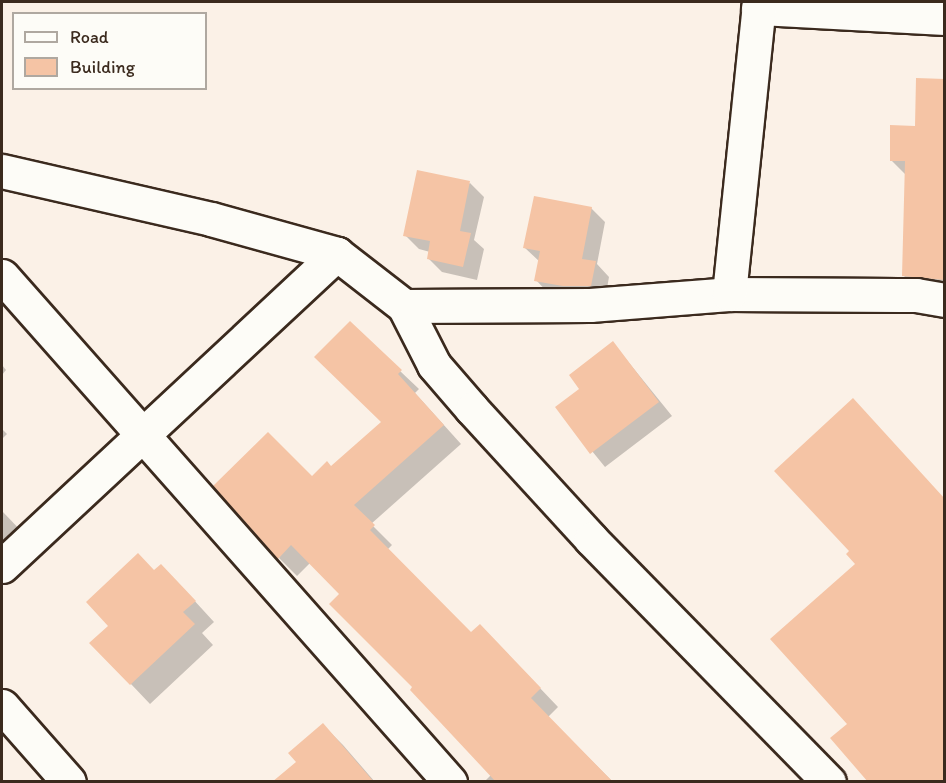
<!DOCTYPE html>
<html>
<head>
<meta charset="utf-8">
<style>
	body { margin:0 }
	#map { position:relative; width:946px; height:783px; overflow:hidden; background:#fbf1e7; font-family:Itim,sans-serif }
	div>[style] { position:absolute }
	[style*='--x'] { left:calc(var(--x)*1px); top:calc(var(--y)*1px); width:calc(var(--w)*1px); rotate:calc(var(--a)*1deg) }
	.shadow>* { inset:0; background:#0003 }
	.building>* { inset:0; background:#f5c4a5 }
	.roads { filter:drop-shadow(2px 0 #3b2a1e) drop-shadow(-2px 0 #3b2a1e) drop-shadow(0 2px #3b2a1e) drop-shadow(0 -2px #3b2a1e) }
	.minor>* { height:33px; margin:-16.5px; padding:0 16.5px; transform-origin:16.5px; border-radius:16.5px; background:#fdfcf7 }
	span { translate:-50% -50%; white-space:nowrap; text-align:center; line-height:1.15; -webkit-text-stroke:4.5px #fdfcf7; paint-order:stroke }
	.frame { position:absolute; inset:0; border:3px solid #3b2a1e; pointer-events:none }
	.legend { position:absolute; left:12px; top:12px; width:195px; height:78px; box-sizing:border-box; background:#fdfcf7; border:2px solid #afa8a0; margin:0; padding:8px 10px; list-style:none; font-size:18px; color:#3b2a1e }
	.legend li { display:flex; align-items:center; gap:12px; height:30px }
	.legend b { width:30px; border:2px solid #afa8a0 }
</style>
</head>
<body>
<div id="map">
	<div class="shadow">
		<i style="clip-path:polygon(944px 80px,944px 296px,924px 295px,904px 276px,906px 175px,891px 160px,917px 127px)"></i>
		<i style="clip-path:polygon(470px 183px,484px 197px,474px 240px,484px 249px,477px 280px,442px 272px,428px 258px,430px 252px,419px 249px,405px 235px)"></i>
		<i style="clip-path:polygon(591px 208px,605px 222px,597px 264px,609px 277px,605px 300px,550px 295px,536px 280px,540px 262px,525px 248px)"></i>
		<i style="clip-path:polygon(613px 343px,672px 416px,605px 467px,557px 408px,581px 389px)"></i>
		<i style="clip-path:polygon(2px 365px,6px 370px,2px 375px)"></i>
		<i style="clip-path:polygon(400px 371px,419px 389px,415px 393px,461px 444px,371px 524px,392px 545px,387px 550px,471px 634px,498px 644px,558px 707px,548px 717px,613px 782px,484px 782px,492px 774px,414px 687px,341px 594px,310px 563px,297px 576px,279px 558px,312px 478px,331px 468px,383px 422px,334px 375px)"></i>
		<i style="clip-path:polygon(2px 429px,7px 434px,2px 439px)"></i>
		<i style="clip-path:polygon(2px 511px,26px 536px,2px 561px)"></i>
		<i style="clip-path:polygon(155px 572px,181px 586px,214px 622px,202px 633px,213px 645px,150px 704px,92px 643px,110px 626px)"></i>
		<i style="clip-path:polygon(323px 725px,343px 745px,375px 782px,275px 782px,298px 762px)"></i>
	</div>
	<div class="building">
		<i style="clip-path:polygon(916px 78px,945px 79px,945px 280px,902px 276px,905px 161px,890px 161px,890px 125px,915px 126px)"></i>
		<i style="clip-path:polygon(417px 170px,470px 181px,460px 231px,471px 233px,463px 267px,427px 259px,430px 241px,403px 236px)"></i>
		<i style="clip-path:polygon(534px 196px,592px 207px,582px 259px,596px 261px,591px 286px,563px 286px,534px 281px,540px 251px,523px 248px)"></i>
		<i style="clip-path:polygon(350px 321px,402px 370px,398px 374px,444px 425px,354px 505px,375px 525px,370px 530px,471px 632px,480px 624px,541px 688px,531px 698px,613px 782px,496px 782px,410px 690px,412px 687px,329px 604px,339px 594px,291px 545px,278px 559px,213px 486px,268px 432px,312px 476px,327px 461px,331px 466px,381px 422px,314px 357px)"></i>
		<i style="clip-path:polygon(613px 341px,659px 402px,590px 454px,555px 407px,579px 389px,569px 375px)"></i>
		<i style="clip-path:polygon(853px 398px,945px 499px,945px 782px,868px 782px,830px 738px,847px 724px,770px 639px,855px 564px,846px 554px,849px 551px,774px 471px)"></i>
		<i style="clip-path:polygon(138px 553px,154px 570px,161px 564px,196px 601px,183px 612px,195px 624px,130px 685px,89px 643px,108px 626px,86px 602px)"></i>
		<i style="clip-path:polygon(323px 723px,374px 782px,272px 782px,296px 762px,288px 753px)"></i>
	</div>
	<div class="roads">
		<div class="minor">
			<i style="--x:758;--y:8;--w:186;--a:3.1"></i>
			<i style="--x:2;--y:171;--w:214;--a:12.9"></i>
			<i style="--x:211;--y:219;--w:131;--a:15.5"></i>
			<i style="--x:337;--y:254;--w:85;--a:37.8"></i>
			<i style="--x:404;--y:306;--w:186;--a:-0.3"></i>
			<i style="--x:590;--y:305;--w:139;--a:-4.5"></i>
			<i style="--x:729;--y:294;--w:187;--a:0.3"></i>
			<i style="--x:916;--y:295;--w:28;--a:10"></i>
			<i style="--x:2;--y:276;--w:676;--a:48.48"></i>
			<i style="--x:729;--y:294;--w:294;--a:-84.1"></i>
			<i style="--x:404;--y:306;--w:66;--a:63"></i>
			<i style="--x:434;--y:365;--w:58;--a:49.2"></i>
			<i style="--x:472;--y:409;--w:176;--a:47.5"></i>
			<i style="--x:591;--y:539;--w:340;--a:45.6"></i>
			<i style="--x:2;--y:566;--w:458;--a:-43"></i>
			<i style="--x:2;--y:706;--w:101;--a:48.6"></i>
		</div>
	</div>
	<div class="frame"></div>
	<ul class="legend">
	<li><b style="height:8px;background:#fdfcf7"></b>Road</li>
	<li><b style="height:16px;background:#f5c4a5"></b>Building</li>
	</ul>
</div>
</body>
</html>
